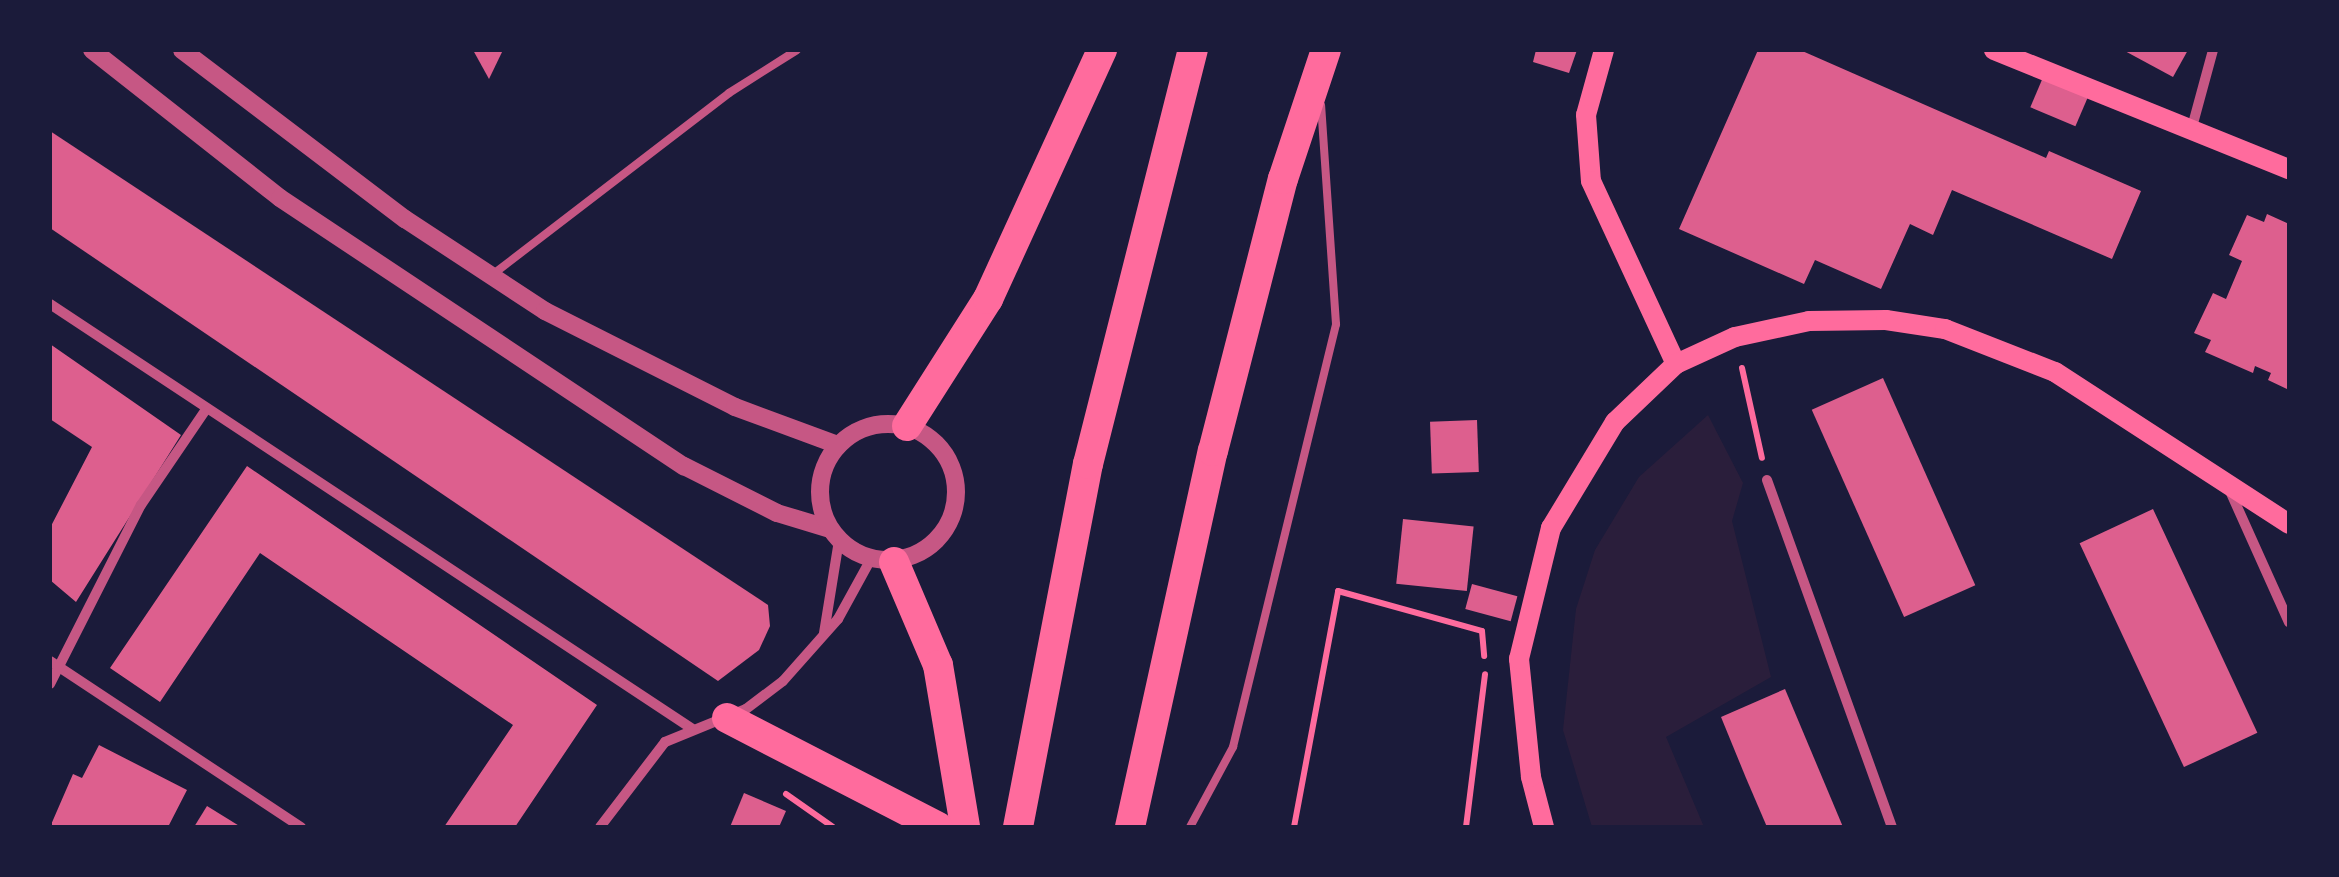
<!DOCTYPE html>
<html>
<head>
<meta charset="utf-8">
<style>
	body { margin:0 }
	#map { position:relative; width:2339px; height:877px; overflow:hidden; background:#1b1b3a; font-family:"Archivo Narrow",sans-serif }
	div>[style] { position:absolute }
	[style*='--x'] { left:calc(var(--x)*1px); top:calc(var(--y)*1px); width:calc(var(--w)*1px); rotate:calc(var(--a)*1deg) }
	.green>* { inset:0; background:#2a1e3b }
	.building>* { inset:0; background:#dd5f8e; transform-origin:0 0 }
	.path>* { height:6px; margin:-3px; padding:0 3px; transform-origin:3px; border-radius:3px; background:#ff6b9d }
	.service>* { height:8px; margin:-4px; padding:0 4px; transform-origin:4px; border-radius:4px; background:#c65784 }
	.minor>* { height:10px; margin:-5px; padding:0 5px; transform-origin:5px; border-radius:5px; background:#c65784 }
	.tertiary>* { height:18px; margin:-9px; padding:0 9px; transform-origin:9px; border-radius:9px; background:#c65784 }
	.tertiary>.ring { margin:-9px; padding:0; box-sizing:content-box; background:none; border:18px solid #c65784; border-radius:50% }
	.secondary>* { height:20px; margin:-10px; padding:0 10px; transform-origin:10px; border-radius:10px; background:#ff6b9d }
	.motorway>* { height:30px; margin:-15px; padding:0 15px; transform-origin:15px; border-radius:15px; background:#ff6b9d }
	span { translate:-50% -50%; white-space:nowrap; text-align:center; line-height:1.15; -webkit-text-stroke:9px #1b1b3a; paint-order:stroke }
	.frame { position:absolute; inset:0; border:52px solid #1b1b3a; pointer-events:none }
</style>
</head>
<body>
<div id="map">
	<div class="green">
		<i style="clip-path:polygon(1708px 415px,1743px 483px,1732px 521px,1771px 677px,1666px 737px,1704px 827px,1592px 827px,1563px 730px,1576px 609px,1595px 550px,1639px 477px)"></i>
	</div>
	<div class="building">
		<i style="clip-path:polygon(473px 50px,503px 50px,489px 79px)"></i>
		<i style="clip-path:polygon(1536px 50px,1577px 50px,1569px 73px,1533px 62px)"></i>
		<i style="clip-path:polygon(1758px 50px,1800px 50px,2046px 158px,2049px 151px,2141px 191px,2112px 259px,1952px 190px,1933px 235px,1910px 224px,1881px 289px,1815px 260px,1804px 284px,1679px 229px)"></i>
		<i style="clip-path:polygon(2123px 50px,2188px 50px,2173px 77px)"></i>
		<i style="left:2044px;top:75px;width:49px;height:35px;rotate:23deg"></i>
		<i style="clip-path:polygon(50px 131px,768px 605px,770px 626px,759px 650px,718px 681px,50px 228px)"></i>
		<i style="clip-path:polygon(2267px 214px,2289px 224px,2289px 390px,2268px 380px,2271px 373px,2255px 366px,2253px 373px,2205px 352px,2211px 340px,2194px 333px,2213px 293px,2226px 299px,2242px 261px,2229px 255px,2247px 215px,2264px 222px)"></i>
		<i style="clip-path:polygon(50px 344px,181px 435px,76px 602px,50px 580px,50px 528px,92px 447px,50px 419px)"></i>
		<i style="left:1883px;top:378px;width:227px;height:78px;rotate:66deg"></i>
		<i style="left:1477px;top:420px;width:52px;height:47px;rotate:88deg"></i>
		<i style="clip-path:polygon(247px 466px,597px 705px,515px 827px,444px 827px,513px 725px,260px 553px,160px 702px,110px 668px)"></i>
		<i style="left:2153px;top:509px;width:247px;height:81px;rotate:65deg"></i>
		<i style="left:1403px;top:519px;width:71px;height:65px;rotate:6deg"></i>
		<i style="left:1472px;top:584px;width:47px;height:26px;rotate:15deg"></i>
		<i style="clip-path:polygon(1785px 689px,1843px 827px,1767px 827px,1746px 778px,1721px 717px)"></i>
		<i style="clip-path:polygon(99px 745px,187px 790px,168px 827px,50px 827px,73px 774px,82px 778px)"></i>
		<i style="clip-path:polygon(744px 793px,786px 811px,779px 827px,730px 827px)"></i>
		<i style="clip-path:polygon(207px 806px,241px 827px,194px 827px)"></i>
	</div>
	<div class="path">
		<i style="--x:1742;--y:368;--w:92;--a:77.5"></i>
		<i style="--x:786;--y:794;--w:57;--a:35.1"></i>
		<i style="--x:1294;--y:827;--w:240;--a:-79.4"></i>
		<i style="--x:1338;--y:591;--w:149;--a:15.5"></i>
		<i style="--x:1482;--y:631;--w:25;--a:85"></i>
		<i style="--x:1466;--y:827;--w:154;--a:-82.9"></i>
	</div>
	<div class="service">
		<i style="--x:492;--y:275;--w:299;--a:-37.5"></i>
		<i style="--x:729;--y:93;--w:80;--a:-32.3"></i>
		<i style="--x:1190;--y:827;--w:91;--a:-61.7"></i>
		<i style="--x:1233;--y:747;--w:435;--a:-76.3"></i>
		<i style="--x:1336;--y:324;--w:219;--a:-93.9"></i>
	</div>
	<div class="minor">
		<i style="--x:2191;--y:131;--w:84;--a:-74.8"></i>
		<i style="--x:50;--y:304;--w:769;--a:33.48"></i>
		<i style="--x:1767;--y:480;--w:369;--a:70.2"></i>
		<i style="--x:2230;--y:491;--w:144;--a:65.8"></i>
		<i style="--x:824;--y:633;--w:94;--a:-80.8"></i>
		<i style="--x:50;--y:661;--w:301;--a:33.5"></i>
		<i style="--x:50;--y:684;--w:201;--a:-63.1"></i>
		<i style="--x:141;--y:505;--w:114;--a:-55.8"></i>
		<i style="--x:600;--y:827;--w:107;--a:-52.6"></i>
		<i style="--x:665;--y:742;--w:87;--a:-22.2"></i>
		<i style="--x:746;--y:709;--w:46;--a:-37.1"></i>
		<i style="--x:783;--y:681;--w:83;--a:-48.4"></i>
		<i style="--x:838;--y:619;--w:68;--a:-61.2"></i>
	</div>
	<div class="tertiary">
		<i style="--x:92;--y:50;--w:239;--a:38.2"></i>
		<i style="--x:280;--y:198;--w:485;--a:33.6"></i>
		<i style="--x:684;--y:466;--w:104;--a:26.8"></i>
		<i style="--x:777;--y:513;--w:55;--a:16.8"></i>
		<i style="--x:182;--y:50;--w:280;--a:37.2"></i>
		<i style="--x:405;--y:219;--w:168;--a:33.3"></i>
		<i style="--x:545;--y:311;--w:213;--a:26.8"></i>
		<i style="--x:735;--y:407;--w:110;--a:20.3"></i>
		<i class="ring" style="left:820px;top:424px;width:118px;height:118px"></i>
	</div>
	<div class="secondary">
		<i style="--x:1604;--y:50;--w:67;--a:105.5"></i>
		<i style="--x:1586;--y:115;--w:66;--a:85.7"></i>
		<i style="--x:1591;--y:181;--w:202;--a:65.1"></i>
		<i style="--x:1994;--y:50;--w:318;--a:22"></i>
		<i style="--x:1544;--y:827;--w:52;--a:-104.6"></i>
		<i style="--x:1531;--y:777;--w:119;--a:-95.8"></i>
		<i style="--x:1519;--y:659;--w:135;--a:-76.3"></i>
		<i style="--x:1551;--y:528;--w:124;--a:-58.9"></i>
		<i style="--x:1615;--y:422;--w:84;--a:-43.6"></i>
		<i style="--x:1676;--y:364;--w:65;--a:-24.6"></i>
		<i style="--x:1735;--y:337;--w:76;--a:-12.2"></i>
		<i style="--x:1809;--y:321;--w:77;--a:-0.7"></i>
		<i style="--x:1886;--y:320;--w:60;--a:8.7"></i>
		<i style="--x:1945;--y:329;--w:118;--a:21.4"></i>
		<i style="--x:2055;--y:372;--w:279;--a:33"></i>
	</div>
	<div class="motorway">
		<i style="--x:907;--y:426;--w:151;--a:-57.5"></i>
		<i style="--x:988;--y:299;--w:274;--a:-65.4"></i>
		<i style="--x:894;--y:562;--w:112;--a:66.9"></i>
		<i style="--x:938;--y:665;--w:164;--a:80.5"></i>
		<i style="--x:727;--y:718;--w:237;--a:27.3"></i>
		<i style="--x:1018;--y:827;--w:370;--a:-79.1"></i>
		<i style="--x:1088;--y:464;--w:427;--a:-75.8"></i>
		<i style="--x:1130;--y:827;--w:385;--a:-77.6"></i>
		<i style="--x:1213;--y:451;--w:281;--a:-75.6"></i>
		<i style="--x:1283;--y:179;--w:136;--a:-71.6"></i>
	</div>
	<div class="frame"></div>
</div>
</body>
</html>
